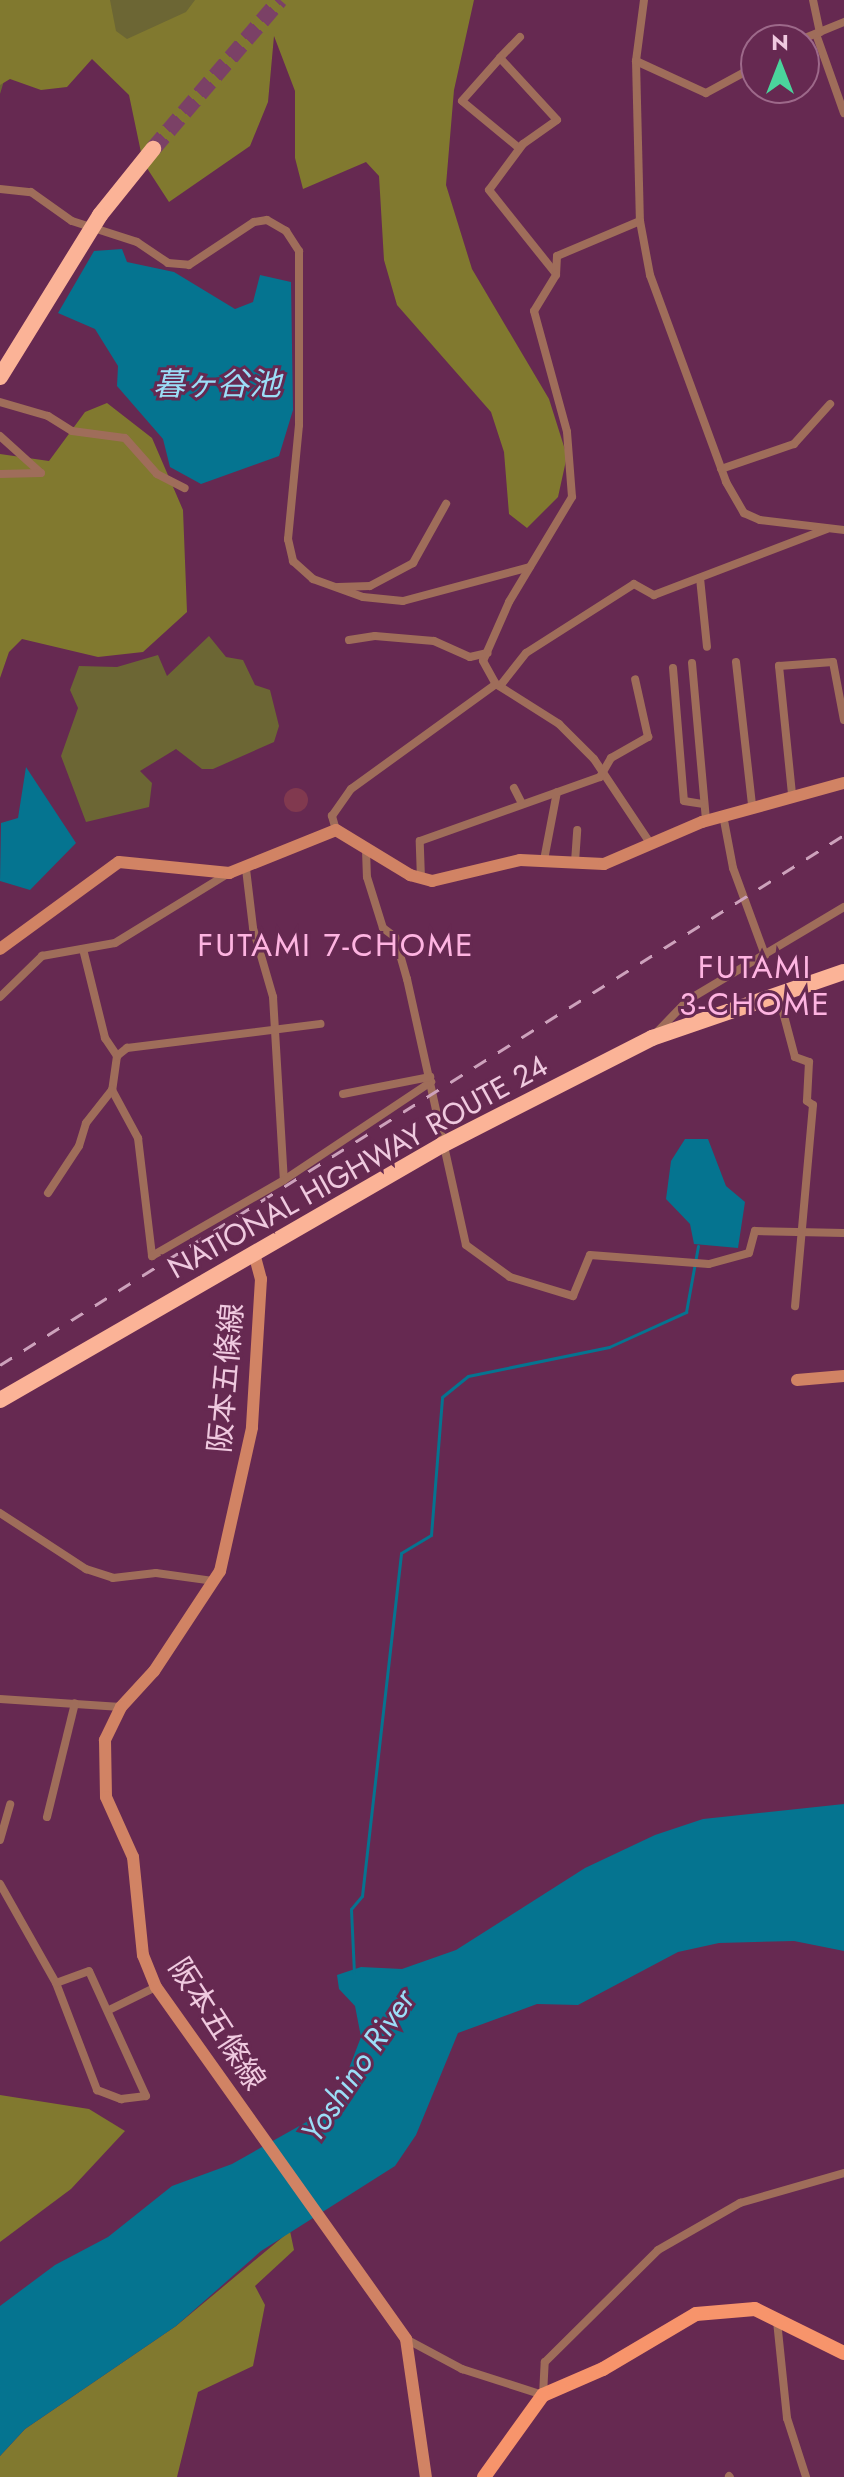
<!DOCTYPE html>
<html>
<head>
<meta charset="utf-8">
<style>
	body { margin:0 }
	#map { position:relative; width:844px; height:2477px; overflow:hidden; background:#662951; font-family:Jost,"Noto Sans JP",sans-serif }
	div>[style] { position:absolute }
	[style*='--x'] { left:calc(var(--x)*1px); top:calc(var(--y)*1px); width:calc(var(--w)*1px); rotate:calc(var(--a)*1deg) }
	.green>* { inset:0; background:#6c6634 }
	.forest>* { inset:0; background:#81792f }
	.water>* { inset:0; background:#057490 }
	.stream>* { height:3px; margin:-1.5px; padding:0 1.5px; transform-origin:1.5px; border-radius:1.5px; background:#057490 }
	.building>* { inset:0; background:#81394f }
	.round { border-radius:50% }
	.highway-tunnel>* { height:16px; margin-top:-8px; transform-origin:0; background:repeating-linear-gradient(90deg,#7b4166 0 16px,transparent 0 24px) }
	.street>* { height:8px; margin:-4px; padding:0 4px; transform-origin:4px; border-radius:4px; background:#9f6d5a }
	.secondary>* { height:12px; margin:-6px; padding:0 6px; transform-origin:6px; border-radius:6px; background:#d18364 }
	.primary>* { height:14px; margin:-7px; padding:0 7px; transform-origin:7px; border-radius:7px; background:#f7946b }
	.highway>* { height:16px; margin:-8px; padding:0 8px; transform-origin:8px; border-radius:8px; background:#fbb397 }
	.rail>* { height:3px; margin-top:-1.5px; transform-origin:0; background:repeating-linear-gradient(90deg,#cda2bc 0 14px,transparent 0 28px) }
	.highway-bridge>* { height:16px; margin:-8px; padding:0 8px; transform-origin:8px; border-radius:8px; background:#fbb397 }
	span { translate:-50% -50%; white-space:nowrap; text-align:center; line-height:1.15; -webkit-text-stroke:6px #662951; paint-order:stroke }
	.street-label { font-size:30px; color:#efc9df }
	.water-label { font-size:32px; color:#9bdef7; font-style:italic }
	.neighbourhood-label { font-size:32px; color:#feb4e1; letter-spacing:2px }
	.north { position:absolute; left:740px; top:24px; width:80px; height:80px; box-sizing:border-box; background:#662951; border:2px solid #9d698a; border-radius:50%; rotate:0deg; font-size:22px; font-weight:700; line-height:32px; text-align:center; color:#efc9df }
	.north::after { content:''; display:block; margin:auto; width:28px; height:36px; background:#4ad49c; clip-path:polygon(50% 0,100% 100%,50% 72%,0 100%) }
</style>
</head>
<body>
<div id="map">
	<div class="green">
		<i style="clip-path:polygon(0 0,225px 0,163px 73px,27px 5px,0 94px)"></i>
		<i style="clip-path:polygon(209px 636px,226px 657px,243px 660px,255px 685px,270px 690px,279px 726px,274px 742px,213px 769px,202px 769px,176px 749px,140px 771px,152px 783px,149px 807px,86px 822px,61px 756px,78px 708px,70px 690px,79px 666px,117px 667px,158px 655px,167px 676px)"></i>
	</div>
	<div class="forest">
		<i style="clip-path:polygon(0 0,110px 0,116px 31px,127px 39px,186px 12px,195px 0,474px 0,454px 90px,446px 185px,472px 269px,549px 399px,567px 456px,558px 497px,527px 528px,509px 514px,504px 452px,491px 412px,397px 305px,384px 260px,379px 176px,366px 162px,303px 189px,295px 158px,295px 91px,274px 36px,268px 102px,250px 146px,169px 202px,143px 162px,129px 95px,92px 59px,67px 87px,41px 90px,10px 79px,0 85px)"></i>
		<i style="clip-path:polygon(107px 403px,152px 438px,183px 510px,187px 612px,143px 652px,98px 657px,22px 639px,9px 652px,0 678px,0 454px,49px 461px,85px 412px)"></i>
		<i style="clip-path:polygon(0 2095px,89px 2109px,125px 2131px,71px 2189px,0 2242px)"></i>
		<i style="clip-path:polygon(290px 2231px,294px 2250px,255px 2286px,265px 2305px,253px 2366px,198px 2392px,177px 2477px,0 2477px,0 2456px,25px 2429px,176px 2326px)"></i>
	</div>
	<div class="water">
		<i style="clip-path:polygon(122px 249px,127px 262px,174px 272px,235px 309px,253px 302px,260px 275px,291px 282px,293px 410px,279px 456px,201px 484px,170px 467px,163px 439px,117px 386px,118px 366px,95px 329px,58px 313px,94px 251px)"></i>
		<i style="clip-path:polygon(26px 767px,76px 843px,30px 890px,0 881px,1px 823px,18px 818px)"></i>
		<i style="clip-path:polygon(685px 1139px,708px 1139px,726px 1186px,745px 1202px,738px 1248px,694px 1244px,690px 1224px,666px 1199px,671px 1161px)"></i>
		<i style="clip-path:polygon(844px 1804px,844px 1951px,794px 1941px,719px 1943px,678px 1952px,578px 2005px,537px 2004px,458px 2033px,416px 2135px,395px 2166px,261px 2251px,176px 2326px,25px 2429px,0 2456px,0 2306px,55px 2265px,108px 2237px,172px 2186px,232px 2164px,317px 2116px,343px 2084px,361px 2037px,355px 2006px,339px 1989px,337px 1975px,361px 1967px,402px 1969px,456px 1950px,585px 1868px,655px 1835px,703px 1819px)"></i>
	</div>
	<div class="stream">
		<i style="--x:354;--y:1973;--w:64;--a:-92.7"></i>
		<i style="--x:351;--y:1909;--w:17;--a:-50"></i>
		<i style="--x:362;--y:1896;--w:345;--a:-83.5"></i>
		<i style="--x:401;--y:1553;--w:35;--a:-31"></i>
		<i style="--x:431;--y:1535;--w:138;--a:-85.4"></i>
		<i style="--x:442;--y:1397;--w:33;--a:-39"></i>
		<i style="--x:468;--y:1376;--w:144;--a:-11.6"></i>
		<i style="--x:609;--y:1347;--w:85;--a:-24.4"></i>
		<i style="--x:686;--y:1312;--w:67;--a:-79.7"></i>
	</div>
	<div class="building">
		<i class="round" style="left:284px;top:788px;width:24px;height:24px"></i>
	</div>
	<div class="highway-tunnel">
		<i style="--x:153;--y:149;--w:196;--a:-49.6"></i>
	</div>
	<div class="street">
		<i style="--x:644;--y:0;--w:62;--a:97.5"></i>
		<i style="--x:636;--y:61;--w:160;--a:88.6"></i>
		<i style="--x:640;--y:221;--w:55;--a:79.5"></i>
		<i style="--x:650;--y:275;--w:221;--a:69.8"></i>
		<i style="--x:726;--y:482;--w:36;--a:60"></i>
		<i style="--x:744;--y:513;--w:17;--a:24"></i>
		<i style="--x:760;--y:520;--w:85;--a:6.8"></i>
		<i style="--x:813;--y:0;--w:33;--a:78"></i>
		<i style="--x:816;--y:34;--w:84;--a:70.5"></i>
		<i style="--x:520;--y:37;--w:29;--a:134"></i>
		<i style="--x:500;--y:58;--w:84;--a:47.4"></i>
		<i style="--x:557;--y:120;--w:42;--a:144.8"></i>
		<i style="--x:523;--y:144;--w:57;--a:126.5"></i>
		<i style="--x:489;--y:190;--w:107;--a:51.4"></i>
		<i style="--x:800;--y:40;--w:48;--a:-22.2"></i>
		<i style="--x:500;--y:58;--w:57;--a:131.5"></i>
		<i style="--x:462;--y:101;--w:74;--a:39.5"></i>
		<i style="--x:636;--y:61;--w:77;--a:24.6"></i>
		<i style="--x:706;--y:93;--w:57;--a:-28.4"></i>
		<i style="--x:0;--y:189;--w:31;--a:6"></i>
		<i style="--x:31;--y:192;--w:50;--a:35.3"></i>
		<i style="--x:72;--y:221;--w:68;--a:17.9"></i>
		<i style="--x:137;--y:242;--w:37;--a:34"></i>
		<i style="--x:168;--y:263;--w:21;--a:5"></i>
		<i style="--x:189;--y:265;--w:78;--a:-33.5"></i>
		<i style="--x:254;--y:222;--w:13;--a:-9"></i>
		<i style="--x:267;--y:220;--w:22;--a:30"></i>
		<i style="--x:286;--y:231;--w:24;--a:57"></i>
		<i style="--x:299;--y:251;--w:174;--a:90"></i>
		<i style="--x:299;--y:425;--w:115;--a:95.5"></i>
		<i style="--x:288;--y:539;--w:23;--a:77"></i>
		<i style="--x:293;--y:561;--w:27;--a:42"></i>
		<i style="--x:313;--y:579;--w:53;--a:19.8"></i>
		<i style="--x:363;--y:597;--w:40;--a:5.7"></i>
		<i style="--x:403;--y:601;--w:131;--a:-15"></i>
		<i style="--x:640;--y:221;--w:90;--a:157.1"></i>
		<i style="--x:557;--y:256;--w:19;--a:93"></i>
		<i style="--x:556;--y:275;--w:42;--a:121.4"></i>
		<i style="--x:534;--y:311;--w:125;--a:74.7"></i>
		<i style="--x:567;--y:432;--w:65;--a:85.6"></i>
		<i style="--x:572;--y:497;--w:122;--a:121"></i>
		<i style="--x:509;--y:602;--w:64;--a:113.8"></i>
		<i style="--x:483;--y:661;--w:26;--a:61"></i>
		<i style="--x:496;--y:684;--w:75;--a:32.4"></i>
		<i style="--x:559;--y:724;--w:49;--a:45"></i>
		<i style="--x:594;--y:759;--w:101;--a:56.3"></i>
		<i style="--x:0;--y:402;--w:50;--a:16.3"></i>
		<i style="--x:48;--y:416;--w:28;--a:32"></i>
		<i style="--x:72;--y:431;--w:53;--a:7.5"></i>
		<i style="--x:125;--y:438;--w:48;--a:48.4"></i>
		<i style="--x:157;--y:474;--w:31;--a:27"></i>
		<i style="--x:0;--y:436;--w:55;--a:42.1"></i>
		<i style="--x:41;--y:473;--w:41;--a:178.6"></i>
		<i style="--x:721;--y:469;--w:77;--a:-18.9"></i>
		<i style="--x:794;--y:444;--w:54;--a:-48"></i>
		<i style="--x:700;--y:578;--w:69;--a:84.2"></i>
		<i style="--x:338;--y:587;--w:32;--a:-2"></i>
		<i style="--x:370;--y:586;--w:49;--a:-28.1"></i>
		<i style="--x:413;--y:563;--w:68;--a:-60.8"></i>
		<i style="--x:349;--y:640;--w:26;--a:-9"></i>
		<i style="--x:375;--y:636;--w:59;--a:4.8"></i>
		<i style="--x:434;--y:641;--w:39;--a:24"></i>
		<i style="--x:470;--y:657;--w:18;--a:-13"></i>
		<i style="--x:736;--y:662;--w:144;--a:83.6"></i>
		<i style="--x:692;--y:663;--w:158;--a:84.9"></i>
		<i style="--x:673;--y:668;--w:133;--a:85.3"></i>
		<i style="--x:684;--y:801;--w:20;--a:9"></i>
		<i style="--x:500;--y:686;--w:42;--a:-51.8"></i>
		<i style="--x:526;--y:653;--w:128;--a:-32.6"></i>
		<i style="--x:634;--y:584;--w:23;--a:29"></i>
		<i style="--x:654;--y:595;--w:185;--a:-20.9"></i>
		<i style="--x:514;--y:788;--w:18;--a:63"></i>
		<i style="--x:792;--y:794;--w:129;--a:-95.8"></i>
		<i style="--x:779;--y:666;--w:54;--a:-4.2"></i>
		<i style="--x:833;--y:662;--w:59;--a:79.3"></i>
		<i style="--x:723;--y:815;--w:54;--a:79.3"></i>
		<i style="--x:733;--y:868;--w:93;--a:69.8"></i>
		<i style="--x:336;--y:830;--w:15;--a:-106"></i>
		<i style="--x:332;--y:816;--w:33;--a:-55"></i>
		<i style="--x:351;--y:789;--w:179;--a:-35.9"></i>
		<i style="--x:366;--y:850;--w:27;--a:88"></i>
		<i style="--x:367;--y:877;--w:53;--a:72.6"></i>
		<i style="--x:383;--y:928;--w:15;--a:37"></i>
		<i style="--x:395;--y:937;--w:44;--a:74.1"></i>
		<i style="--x:407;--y:979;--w:272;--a:77.5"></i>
		<i style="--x:466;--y:1245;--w:54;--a:36"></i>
		<i style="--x:510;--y:1277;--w:66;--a:16.8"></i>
		<i style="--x:573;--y:1296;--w:44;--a:-67.5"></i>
		<i style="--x:590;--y:1255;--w:119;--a:4.3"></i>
		<i style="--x:709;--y:1264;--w:41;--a:-15.4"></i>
		<i style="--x:749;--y:1253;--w:23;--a:-75"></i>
		<i style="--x:755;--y:1231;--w:89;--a:1.3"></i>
		<i style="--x:544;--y:860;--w:69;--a:-79.2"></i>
		<i style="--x:575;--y:862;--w:32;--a:-86"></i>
		<i style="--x:246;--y:869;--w:59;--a:83.2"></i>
		<i style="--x:253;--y:928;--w:72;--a:73.8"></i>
		<i style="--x:273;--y:997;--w:183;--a:86.6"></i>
		<i style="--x:421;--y:879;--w:38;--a:-92"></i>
		<i style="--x:420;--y:841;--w:191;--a:-19.6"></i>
		<i style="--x:600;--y:777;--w:22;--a:-60"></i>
		<i style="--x:611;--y:758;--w:43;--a:-29.6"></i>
		<i style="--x:648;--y:737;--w:59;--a:-102.6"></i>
		<i style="--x:83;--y:949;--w:92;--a:76.1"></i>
		<i style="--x:105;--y:1038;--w:22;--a:56"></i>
		<i style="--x:117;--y:1056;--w:34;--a:98"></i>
		<i style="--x:112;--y:1090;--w:55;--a:61.6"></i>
		<i style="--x:138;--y:1138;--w:119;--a:83.2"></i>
		<i style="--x:152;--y:1256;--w:152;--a:-29.9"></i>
		<i style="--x:284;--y:1180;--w:177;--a:-33.7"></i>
		<i style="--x:0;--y:997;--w:59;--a:-44.3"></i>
		<i style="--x:42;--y:956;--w:74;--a:-10.1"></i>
		<i style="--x:115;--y:943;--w:134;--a:-31.6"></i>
		<i style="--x:779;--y:997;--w:62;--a:75.1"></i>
		<i style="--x:795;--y:1057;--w:15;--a:20"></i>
		<i style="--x:809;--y:1062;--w:39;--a:93"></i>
		<i style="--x:807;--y:1101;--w:7;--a:34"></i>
		<i style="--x:813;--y:1105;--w:202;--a:95.1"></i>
		<i style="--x:658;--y:1031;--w:43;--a:-45.9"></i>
		<i style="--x:688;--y:1000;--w:182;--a:-30.8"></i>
		<i style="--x:117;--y:1056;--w:13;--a:-39"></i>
		<i style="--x:127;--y:1048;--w:195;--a:-7.1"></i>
		<i style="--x:343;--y:1094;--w:89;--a:-11.1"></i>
		<i style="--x:48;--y:1193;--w:56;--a:-56.6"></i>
		<i style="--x:79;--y:1146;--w:24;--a:-73"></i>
		<i style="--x:86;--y:1123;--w:42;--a:-51.8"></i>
		<i style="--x:0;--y:1513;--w:103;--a:33.1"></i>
		<i style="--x:86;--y:1569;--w:28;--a:18"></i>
		<i style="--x:113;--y:1578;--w:43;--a:-6.6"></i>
		<i style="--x:156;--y:1573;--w:59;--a:7.9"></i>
		<i style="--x:0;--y:1699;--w:121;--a:3.8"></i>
		<i style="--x:47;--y:1817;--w:117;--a:-76.2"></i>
		<i style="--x:0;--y:1840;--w:37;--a:-74"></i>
		<i style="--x:0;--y:1884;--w:114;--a:60.5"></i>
		<i style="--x:56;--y:1983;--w:115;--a:69"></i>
		<i style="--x:97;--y:2090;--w:26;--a:21"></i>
		<i style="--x:121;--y:2099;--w:25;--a:-7"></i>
		<i style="--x:146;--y:2096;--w:137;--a:-114.5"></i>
		<i style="--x:89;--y:1971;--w:35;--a:160"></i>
		<i style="--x:111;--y:2009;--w:50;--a:-26.1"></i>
		<i style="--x:777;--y:2321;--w:98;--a:84.1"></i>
		<i style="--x:787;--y:2418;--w:62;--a:72.1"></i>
		<i style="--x:406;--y:2339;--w:64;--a:28.2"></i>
		<i style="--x:462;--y:2369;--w:85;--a:17.8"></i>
		<i style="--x:543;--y:2395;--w:33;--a:-87"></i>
		<i style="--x:545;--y:2362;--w:159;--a:-44.7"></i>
		<i style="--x:658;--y:2250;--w:95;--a:-29.8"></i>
		<i style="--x:740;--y:2203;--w:108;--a:-16.1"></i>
		<i style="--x:729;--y:2476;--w:1;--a:45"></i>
	</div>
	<div class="secondary">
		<i style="--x:0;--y:949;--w:147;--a:-36.2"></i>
		<i style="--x:119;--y:862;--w:111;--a:5.7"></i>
		<i style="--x:229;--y:873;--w:115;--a:-21.9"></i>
		<i style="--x:336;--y:830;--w:87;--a:31.3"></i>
		<i style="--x:410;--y:875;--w:23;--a:15"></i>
		<i style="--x:432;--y:881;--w:90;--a:-13.4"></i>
		<i style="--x:520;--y:860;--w:84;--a:2.7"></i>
		<i style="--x:604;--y:864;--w:107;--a:-23.2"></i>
		<i style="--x:702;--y:822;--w:147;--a:-15.4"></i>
		<i style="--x:255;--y:1257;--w:23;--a:75"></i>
		<i style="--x:261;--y:1279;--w:149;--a:93.5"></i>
		<i style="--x:252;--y:1428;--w:147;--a:102.6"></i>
		<i style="--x:220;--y:1571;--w:120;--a:123.4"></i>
		<i style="--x:154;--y:1671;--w:49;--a:132.5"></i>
		<i style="--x:121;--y:1707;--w:37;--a:116"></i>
		<i style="--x:105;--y:1740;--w:57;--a:89"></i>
		<i style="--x:106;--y:1797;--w:66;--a:65.8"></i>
		<i style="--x:133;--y:1857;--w:99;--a:84.2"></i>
		<i style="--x:143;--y:1955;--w:35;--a:68"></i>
		<i style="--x:156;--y:1987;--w:432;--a:54.6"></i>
		<i style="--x:406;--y:2339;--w:139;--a:81.8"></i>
		<i style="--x:797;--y:1380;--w:47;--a:-4.9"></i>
	</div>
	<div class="primary">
		<i style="--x:484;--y:2477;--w:101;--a:-54.3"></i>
		<i style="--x:543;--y:2395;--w:65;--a:-23.4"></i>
		<i style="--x:603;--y:2369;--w:108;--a:-30.6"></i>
		<i style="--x:696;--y:2314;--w:59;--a:-4.8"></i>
		<i style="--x:755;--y:2309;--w:99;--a:26.3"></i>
	</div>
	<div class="highway">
		<i style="--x:100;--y:215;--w:85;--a:-51.2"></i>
		<i style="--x:0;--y:1400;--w:510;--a:-29.98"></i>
		<i style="--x:442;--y:1145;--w:236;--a:-27"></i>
		<i style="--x:652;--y:1038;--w:203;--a:-19"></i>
	</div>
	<div class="rail">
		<i style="--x:0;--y:1365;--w:997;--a:-32.13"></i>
	</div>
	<div class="highway-bridge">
		<i style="--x:0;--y:377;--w:190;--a:-58.3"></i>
	</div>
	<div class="street-label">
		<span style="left:358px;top:1167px;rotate:-29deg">NATIONAL HIGHWAY ROUTE 24</span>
		<span style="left:226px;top:1378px;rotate:-85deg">阪本五條線</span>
		<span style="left:217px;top:2024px;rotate:57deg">阪本五條線</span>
	</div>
	<div class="water-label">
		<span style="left:217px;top:384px">暮ヶ谷池</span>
		<span style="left:358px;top:2066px;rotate:-56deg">Yoshino River</span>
	</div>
	<div class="neighbourhood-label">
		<span style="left:336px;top:945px">FUTAMI 7-CHOME</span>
		<span style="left:755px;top:986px">FUTAMI<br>3-CHOME</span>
	</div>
	<div class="north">N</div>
</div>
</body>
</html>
